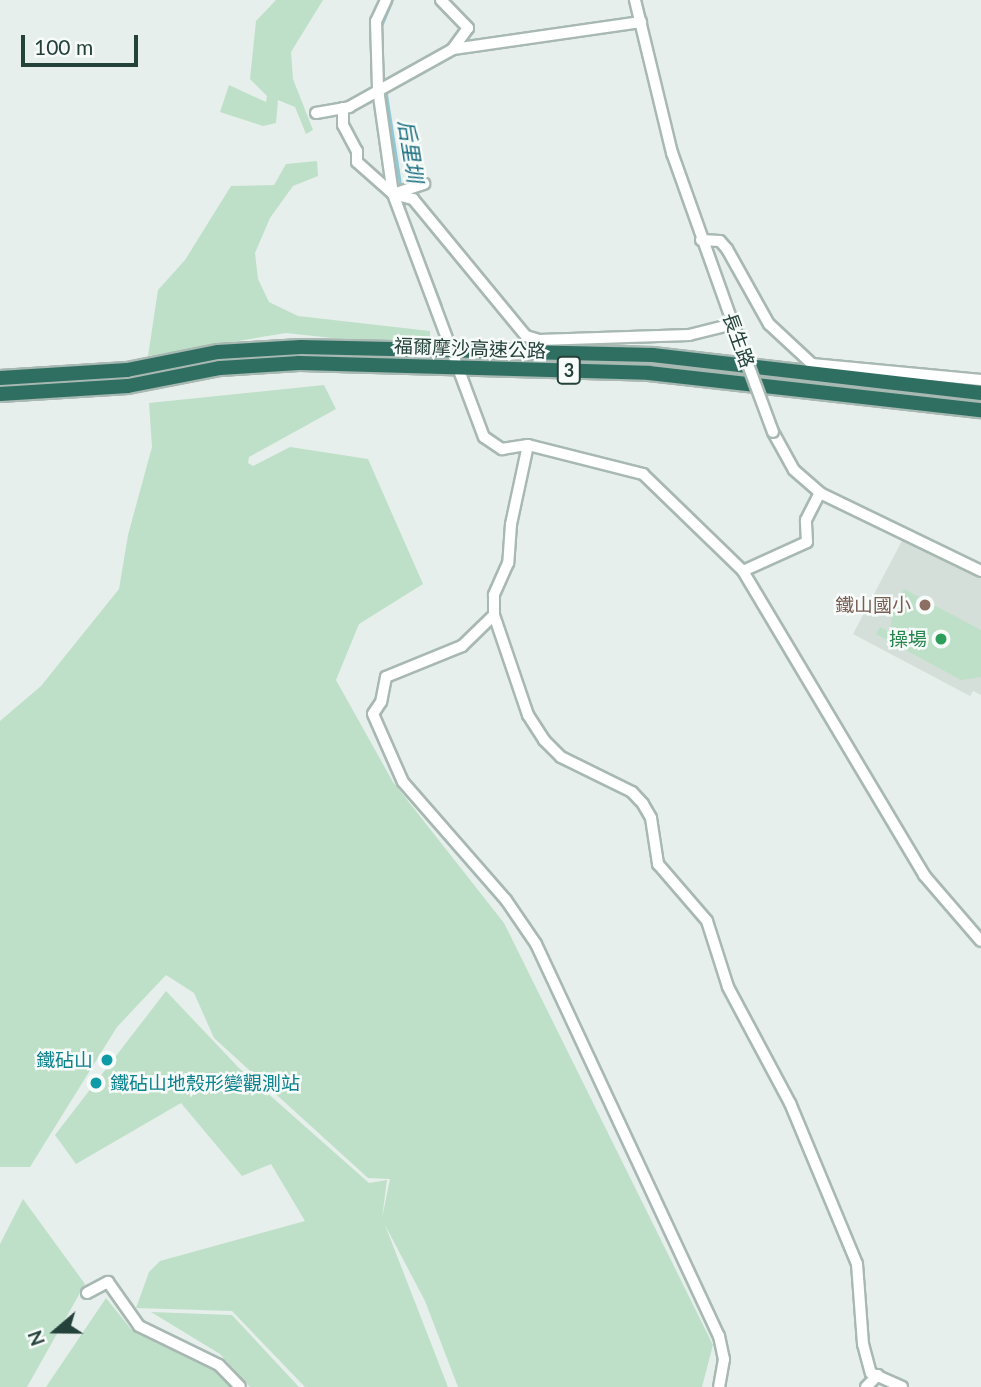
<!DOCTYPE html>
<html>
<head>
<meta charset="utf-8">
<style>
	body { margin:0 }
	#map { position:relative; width:981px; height:1387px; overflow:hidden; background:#e6efeb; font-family:Lato,"Noto Sans TC",sans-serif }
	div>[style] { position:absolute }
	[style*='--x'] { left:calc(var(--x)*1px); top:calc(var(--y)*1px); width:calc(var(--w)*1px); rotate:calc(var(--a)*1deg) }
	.built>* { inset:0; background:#d4dfda }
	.green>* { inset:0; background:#bfe0c8 }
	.stream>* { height:2.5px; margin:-1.25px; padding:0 1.25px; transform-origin:1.25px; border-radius:1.25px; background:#8ec9d4 }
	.roads { filter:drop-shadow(2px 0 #a8b8b2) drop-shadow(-2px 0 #a8b8b2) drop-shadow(0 2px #a8b8b2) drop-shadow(0 -2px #a8b8b2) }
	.minor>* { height:10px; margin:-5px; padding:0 5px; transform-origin:5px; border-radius:5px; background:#fff }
	.highway>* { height:14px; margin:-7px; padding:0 7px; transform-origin:7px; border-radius:7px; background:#2f6f62 }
	.bridges { filter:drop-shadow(2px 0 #a8b8b2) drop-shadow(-2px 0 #a8b8b2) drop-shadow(0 2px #a8b8b2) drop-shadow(0 -2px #a8b8b2) }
	.minor-bridge>* { height:10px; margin:-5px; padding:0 5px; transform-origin:5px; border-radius:5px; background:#fff }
	.dots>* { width:19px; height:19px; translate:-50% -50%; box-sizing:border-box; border:4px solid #f7fbf9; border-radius:50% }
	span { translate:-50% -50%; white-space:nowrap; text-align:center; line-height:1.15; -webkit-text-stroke:5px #f7fbf9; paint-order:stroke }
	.shield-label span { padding:2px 5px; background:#f7fbf9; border:2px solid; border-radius:5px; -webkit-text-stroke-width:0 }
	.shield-label { font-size:18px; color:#24423a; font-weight:700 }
	.street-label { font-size:19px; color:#24423a }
	.education-label { font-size:19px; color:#785e54 }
	.right { translate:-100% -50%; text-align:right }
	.leisure-label { font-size:19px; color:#27864d }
	.culture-label { font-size:19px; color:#0d838f }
	.left { translate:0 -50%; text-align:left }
	.water-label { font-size:21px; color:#1c6f80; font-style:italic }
	.north { position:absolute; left:21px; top:1296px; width:70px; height:70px; -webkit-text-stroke:5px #f7fbf9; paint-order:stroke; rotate:250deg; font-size:19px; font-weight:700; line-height:28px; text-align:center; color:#24423a }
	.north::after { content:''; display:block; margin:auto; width:24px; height:32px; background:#24423a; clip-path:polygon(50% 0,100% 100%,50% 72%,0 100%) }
	.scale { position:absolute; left:21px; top:35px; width:117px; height:32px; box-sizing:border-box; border:4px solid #24423a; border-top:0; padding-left:9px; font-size:21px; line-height:24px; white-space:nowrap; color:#24423a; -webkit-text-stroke:5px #f7fbf9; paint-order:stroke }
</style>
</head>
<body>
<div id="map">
	<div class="built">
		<i style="clip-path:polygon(905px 535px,981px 575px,981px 695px,973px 691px,970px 696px,853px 634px)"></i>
	</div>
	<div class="green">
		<i style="clip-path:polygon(276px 0,323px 0,291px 52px,293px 79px,313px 130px,306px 134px,295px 107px,278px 100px,276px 123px,263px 126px,220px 112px,229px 85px,266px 102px,267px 96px,250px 79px,256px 21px)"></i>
		<i style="clip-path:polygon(317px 161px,318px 176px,293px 186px,270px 218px,255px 253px,258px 279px,269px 302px,298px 316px,430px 331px,430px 340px,397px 345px,286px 333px,148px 356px,158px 290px,185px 260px,231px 186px,274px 185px,286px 164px)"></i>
		<i style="clip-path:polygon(324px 385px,336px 409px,249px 457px,248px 463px,253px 466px,290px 447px,368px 459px,423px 584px,359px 624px,336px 680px,393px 782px,504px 923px,713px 1345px,702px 1387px,458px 1387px,425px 1301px,385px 1225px,448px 1387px,305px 1387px,232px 1311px,136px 1308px,149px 1272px,160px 1261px,305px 1221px,271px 1164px,242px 1176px,181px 1103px,76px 1164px,55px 1135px,166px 991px,239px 1068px,369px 1183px,387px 1180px,382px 1218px,390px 1179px,368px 1178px,214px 1038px,194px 993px,166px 975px,117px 1027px,30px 1167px,0 1167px,0 721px,41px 686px,119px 589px,128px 535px,152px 447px,149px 403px)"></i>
		<i style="clip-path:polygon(904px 589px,981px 630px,981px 677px,961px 680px,876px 634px,880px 627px,890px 632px,892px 613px,907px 601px,901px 596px)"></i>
		<i style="clip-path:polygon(23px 1199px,85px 1284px,27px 1387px,0 1387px,0 1244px)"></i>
		<i style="clip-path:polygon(106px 1298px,131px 1329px,212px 1367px,232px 1387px,46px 1387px)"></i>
		<i style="clip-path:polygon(151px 1312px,232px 1315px,299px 1387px,250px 1387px,220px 1354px)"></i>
	</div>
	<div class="stream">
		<i style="--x:381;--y:26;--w:28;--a:-67"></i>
		<i style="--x:382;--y:67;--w:18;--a:81"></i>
		<i style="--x:386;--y:91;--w:98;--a:81.2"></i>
		<i style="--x:403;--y:198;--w:18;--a:81"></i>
		<i style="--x:409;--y:222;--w:88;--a:68.7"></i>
	</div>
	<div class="roads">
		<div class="minor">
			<i style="--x:386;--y:0;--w:23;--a:115"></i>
			<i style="--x:376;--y:21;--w:68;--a:88.3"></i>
			<i style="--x:378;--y:89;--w:106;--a:81.9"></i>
			<i style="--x:393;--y:194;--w:259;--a:69.5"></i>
			<i style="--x:484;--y:437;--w:22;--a:34"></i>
			<i style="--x:502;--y:449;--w:26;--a:-9"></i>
			<i style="--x:528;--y:445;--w:119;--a:14.2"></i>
			<i style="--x:643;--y:474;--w:139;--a:44.1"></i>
			<i style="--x:743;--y:571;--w:354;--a:59.2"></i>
			<i style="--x:924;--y:875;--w:87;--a:49.2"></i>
			<i style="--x:441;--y:0;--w:39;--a:46"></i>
			<i style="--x:468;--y:28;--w:26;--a:126"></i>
			<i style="--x:343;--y:108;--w:17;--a:90"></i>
			<i style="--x:343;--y:125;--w:30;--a:62"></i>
			<i style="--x:357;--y:151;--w:11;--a:90"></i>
			<i style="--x:357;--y:162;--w:48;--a:41.6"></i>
			<i style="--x:393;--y:194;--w:21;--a:14"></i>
			<i style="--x:413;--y:199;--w:178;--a:50.5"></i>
			<i style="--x:526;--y:336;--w:14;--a:17"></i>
			<i style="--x:539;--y:340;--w:150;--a:-1.9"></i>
			<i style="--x:689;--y:335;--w:45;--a:-14"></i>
			<i style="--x:733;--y:324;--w:182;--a:-109.6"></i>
			<i style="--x:672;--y:153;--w:157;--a:-103.6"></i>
			<i style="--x:316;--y:113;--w:34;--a:-10"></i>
			<i style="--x:349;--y:107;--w:119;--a:-29.1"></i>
			<i style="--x:453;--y:49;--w:190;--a:-8.2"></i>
			<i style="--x:393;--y:194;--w:33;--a:-18"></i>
			<i style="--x:701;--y:240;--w:19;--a:3"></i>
			<i style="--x:720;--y:241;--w:11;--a:49"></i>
			<i style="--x:727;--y:249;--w:86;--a:60.8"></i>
			<i style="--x:769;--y:324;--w:59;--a:42.9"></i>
			<i style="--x:812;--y:364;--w:170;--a:5.4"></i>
			<i style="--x:773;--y:432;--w:43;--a:61.1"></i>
			<i style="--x:794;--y:470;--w:35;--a:41"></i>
			<i style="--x:820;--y:493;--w:179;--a:25.8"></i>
			<i style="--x:528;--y:445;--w:81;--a:102.1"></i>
			<i style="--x:511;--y:524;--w:39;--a:94"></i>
			<i style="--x:508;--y:563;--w:35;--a:114"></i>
			<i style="--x:494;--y:595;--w:20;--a:90"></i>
			<i style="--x:494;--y:615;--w:45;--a:135.9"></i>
			<i style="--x:462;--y:646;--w:82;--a:157.8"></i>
			<i style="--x:386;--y:677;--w:25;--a:101"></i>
			<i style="--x:381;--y:702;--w:14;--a:124"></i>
			<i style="--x:373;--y:714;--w:74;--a:66.2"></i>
			<i style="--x:403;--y:782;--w:157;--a:48.9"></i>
			<i style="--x:506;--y:900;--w:53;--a:55.7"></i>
			<i style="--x:536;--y:944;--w:433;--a:65"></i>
			<i style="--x:719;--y:1336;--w:24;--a:78"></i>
			<i style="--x:724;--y:1359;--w:28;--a:100"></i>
			<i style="--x:743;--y:571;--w:70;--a:-24.4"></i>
			<i style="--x:807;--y:542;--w:22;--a:-93"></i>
			<i style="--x:806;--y:520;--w:30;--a:-63"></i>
			<i style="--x:494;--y:615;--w:106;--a:71.2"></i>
			<i style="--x:528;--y:715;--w:30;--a:57"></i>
			<i style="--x:544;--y:740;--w:24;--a:45"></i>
			<i style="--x:561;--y:757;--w:79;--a:26.2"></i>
			<i style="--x:632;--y:792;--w:16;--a:47"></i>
			<i style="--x:643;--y:804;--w:16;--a:60"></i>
			<i style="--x:651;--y:818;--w:47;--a:81.3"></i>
			<i style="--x:658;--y:864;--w:75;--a:49.3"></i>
			<i style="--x:707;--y:921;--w:69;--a:72.3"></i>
			<i style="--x:728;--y:987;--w:132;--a:61.9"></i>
			<i style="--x:790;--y:1103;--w:174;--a:67.4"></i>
			<i style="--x:857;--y:1264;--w:80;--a:85.7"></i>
			<i style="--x:863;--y:1344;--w:30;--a:75"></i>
			<i style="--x:871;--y:1373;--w:34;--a:24"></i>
			<i style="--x:87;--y:1293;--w:24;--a:-28"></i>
			<i style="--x:108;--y:1282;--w:54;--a:54.8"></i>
			<i style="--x:139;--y:1326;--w:89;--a:26"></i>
			<i style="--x:219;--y:1365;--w:30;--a:46"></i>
			<i style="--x:866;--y:1387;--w:17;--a:-45"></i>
		</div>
		<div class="highway">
			<i style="--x:0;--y:378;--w:127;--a:-3.6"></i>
			<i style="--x:127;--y:370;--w:93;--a:-11.2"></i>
			<i style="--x:218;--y:352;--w:83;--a:-3.4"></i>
			<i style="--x:301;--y:347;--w:352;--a:1.3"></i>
			<i style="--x:653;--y:355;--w:330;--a:6.6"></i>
			<i style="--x:0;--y:394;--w:128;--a:-3.6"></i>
			<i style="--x:128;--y:386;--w:94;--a:-11.1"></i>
			<i style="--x:220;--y:368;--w:79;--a:-3.6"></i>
			<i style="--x:299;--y:363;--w:350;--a:1.6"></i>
			<i style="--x:649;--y:373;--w:334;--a:6.4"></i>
		</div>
	</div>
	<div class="bridges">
		<div class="minor-bridge">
			<i style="--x:733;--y:324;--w:115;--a:69.7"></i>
		</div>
	</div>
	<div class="dots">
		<i style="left:925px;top:605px;background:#8d6e63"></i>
		<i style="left:941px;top:639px;background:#2e9e5b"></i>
		<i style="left:107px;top:1060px;background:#0f9aa8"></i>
		<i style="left:96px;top:1083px;background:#0f9aa8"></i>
	</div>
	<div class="shield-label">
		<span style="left:569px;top:370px">3</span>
	</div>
	<div class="street-label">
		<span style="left:739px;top:340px;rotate:70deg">長生路</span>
		<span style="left:470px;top:348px;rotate:2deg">福爾摩沙高速公路</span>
	</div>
	<div class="education-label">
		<span class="right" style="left:911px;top:605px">鐵山國小</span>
	</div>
	<div class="leisure-label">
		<span class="right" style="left:927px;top:639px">操場</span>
	</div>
	<div class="culture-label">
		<span class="right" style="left:93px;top:1060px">鐵砧山</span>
		<span class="left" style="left:110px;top:1083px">鐵砧山地殼形變觀測站</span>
	</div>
	<div class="water-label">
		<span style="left:411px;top:151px;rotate:81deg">后里圳</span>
	</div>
	<div class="north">N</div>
	<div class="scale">100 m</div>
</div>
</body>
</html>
